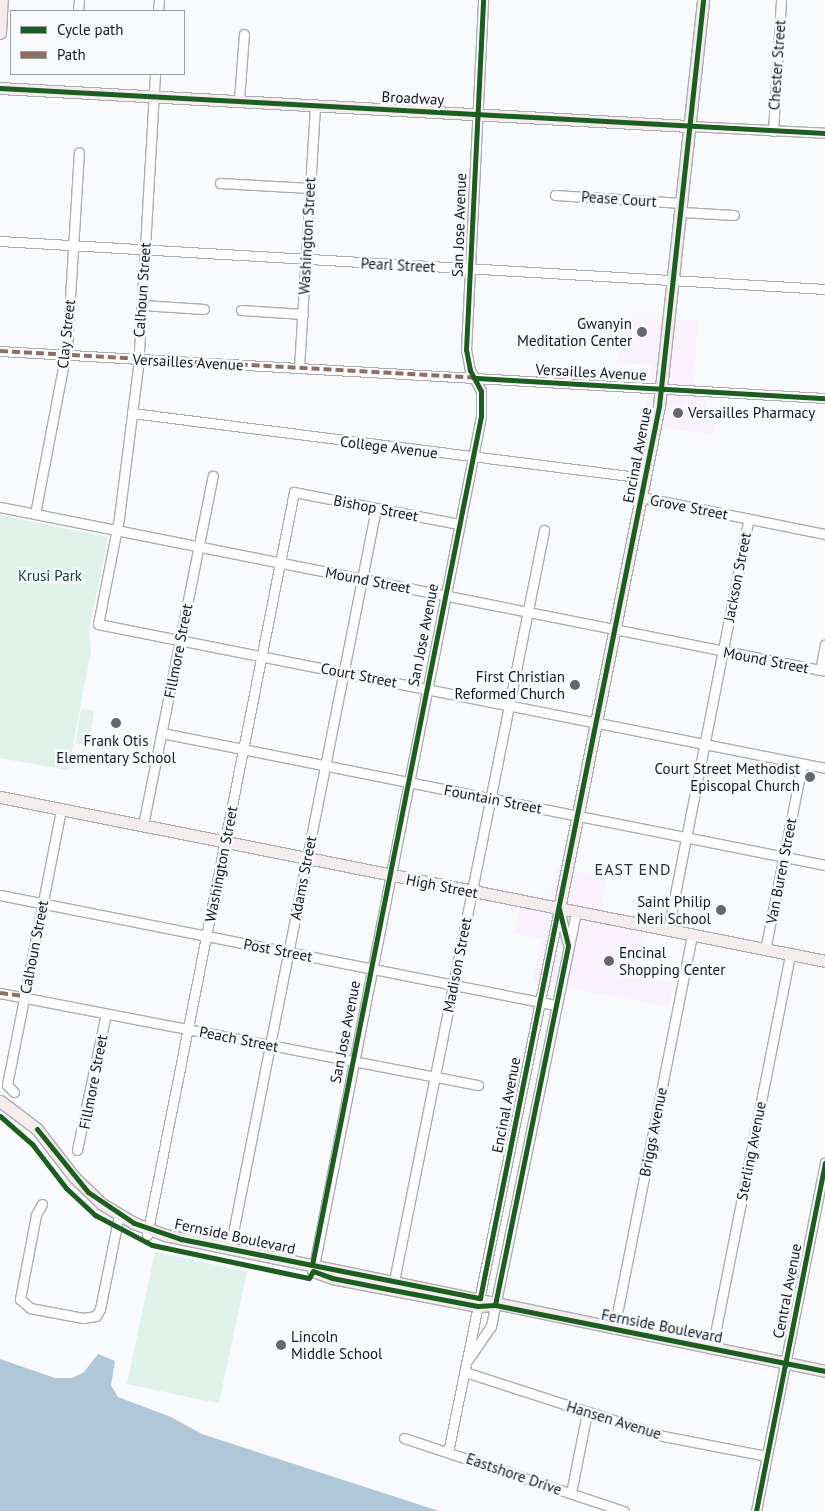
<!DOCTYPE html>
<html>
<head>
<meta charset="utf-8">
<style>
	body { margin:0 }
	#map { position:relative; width:825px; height:1511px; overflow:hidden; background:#f8fafd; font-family:"PT Sans",sans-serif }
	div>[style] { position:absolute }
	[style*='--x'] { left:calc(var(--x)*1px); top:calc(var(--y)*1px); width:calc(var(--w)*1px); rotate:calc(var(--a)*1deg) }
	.commercial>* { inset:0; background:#f9f1fe }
	.green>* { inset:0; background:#dff1e9; transform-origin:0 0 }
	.water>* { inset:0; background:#afc7d9 }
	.roads { filter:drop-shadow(1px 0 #acaeb1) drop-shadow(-1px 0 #acaeb1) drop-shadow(0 1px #acaeb1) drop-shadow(0 -1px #acaeb1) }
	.minor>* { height:9px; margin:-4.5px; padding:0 4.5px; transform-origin:4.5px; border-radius:4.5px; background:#fefeff }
	.major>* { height:11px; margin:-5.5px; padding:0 5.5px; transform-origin:5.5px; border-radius:5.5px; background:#f5eded }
	.quiet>* { height:4px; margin-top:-2px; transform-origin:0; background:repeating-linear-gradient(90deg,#8d6e63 0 8px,transparent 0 12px) }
	.cycleway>* { height:5px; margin:-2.5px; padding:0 2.5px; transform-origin:2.5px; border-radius:2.5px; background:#1b5e20 }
	.dots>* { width:14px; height:14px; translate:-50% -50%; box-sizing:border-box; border:2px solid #f7fafe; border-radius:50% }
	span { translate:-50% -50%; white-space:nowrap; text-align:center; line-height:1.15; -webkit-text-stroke:5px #f7fafe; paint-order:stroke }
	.street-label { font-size:15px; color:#16181b }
	.poi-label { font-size:15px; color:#16181b }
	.right { translate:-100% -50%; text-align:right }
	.left { translate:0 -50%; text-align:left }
	.park-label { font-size:15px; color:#10442f }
	.neighbourhood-label { font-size:16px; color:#292e35; letter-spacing:1px }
	.legend { position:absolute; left:10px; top:10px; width:175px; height:65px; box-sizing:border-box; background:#f7fafe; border:1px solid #9da0a3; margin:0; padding:6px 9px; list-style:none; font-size:15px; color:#16181b }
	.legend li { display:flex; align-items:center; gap:10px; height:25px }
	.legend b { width:25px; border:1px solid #9da0a3 }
</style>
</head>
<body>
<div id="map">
	<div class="commercial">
		<i style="clip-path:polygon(608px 319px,698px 320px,694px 383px,710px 384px,704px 418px,715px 420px,713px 434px,643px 426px,652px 365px,617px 363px,619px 337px,607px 337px)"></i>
		<i style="clip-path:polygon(557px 867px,607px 877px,600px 910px,648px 919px,637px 976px,674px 983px,669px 1007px,533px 981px,541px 939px,514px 933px,524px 894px,550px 898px)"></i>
	</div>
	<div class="green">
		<i style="clip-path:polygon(0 515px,108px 537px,89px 630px,91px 651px,68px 770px,0 758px)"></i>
		<i style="left:81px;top:709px;width:13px;height:35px;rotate:9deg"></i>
		<i style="left:155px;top:1252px;width:94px;height:135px;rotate:12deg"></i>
	</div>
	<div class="water">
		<i style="clip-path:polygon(98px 1354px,115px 1361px,111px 1385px,118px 1397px,171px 1417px,202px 1434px,439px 1511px,0 1511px,0 1359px,55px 1378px,72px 1378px,84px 1372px)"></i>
	</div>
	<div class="roads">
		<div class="minor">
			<i style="--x:78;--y:11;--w:11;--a:-85"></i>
			<i style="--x:158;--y:11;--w:11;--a:-85"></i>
			<i style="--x:155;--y:74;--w:293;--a:93.3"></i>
			<i style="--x:138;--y:367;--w:152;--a:97.2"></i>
			<i style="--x:119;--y:518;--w:108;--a:101.2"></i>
			<i style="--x:98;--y:624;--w:741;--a:11.2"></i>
			<i style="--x:239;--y:100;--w:66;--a:-85.7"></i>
			<i style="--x:689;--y:126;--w:136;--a:2.9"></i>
			<i style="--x:773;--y:131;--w:131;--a:-86.5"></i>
			<i style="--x:220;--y:183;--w:90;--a:3.2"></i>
			<i style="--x:555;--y:195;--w:127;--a:3.6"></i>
			<i style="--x:681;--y:212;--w:53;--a:3.2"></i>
			<i style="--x:0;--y:241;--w:826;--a:3.33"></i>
			<i style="--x:142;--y:305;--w:62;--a:3.7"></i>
			<i style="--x:241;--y:310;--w:62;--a:3.7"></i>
			<i style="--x:0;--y:351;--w:826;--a:3.26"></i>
			<i style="--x:299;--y:368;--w:264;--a:-86.5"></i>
			<i style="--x:132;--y:413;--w:517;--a:7.22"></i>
			<i style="--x:641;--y:497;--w:188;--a:11.4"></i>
			<i style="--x:0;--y:507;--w:841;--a:11.24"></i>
			<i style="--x:35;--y:514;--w:170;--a:-79.2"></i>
			<i style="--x:67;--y:347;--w:195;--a:-86.5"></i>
			<i style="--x:820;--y:670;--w:26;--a:-79"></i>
			<i style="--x:162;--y:733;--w:676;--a:11.26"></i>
			<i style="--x:143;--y:825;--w:356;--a:-78.7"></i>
			<i style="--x:0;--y:895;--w:566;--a:11.21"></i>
			<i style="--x:559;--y:909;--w:34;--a:76"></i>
			<i style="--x:668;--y:930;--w:419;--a:-78.9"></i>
			<i style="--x:765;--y:950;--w:190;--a:-78.7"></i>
			<i style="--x:0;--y:993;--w:487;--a:10.9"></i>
			<i style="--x:14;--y:1092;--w:10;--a:-135"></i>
			<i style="--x:7;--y:1085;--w:281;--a:-78.9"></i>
			<i style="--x:77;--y:1150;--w:139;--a:-78"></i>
			<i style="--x:42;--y:1204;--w:13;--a:119"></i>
			<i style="--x:36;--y:1215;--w:86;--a:100.8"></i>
			<i style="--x:20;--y:1299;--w:13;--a:42"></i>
			<i style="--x:30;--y:1308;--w:54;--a:10.7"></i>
			<i style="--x:83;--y:1318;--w:13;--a:-9"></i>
			<i style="--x:96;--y:1316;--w:8;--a:-60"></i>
			<i style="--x:100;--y:1309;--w:96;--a:-78.6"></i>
			<i style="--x:147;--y:1235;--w:757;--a:-78.81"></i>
			<i style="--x:294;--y:492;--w:167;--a:11"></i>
			<i style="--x:230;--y:1248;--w:754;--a:-78.84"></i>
			<i style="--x:313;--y:1271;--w:871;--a:-78.88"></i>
			<i style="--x:481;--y:416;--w:25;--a:-90"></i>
			<i style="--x:481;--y:391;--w:24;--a:-118"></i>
			<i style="--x:470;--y:370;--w:20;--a:-101"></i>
			<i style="--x:466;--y:350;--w:350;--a:-87.2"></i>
			<i style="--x:394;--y:1281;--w:766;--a:-78.7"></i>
			<i style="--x:614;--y:1329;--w:402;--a:-78.8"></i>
			<i style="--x:712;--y:1349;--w:403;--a:-78.8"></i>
			<i style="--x:467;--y:1361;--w:42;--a:-55.6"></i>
			<i style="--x:491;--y:1326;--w:423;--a:-78.4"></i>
			<i style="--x:465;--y:1372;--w:208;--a:17.9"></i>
			<i style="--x:663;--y:1436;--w:106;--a:10.9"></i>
			<i style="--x:404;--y:1438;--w:232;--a:18.4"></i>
			<i style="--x:448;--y:1452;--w:554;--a:-78.45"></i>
			<i style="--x:571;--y:1493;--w:83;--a:-78.8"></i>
			<i style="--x:756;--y:1511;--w:355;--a:-78.8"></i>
		</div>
		<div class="major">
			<i style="--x:0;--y:33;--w:33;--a:-87"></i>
			<i style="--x:0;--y:88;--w:690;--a:3.16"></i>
			<i style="--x:0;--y:797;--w:841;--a:11.24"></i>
			<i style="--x:559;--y:909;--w:513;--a:-78.76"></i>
			<i style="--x:659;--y:406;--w:408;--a:-83.8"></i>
			<i style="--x:0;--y:1101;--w:46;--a:37.1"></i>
			<i style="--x:37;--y:1129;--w:61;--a:52.4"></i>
			<i style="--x:74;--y:1177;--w:39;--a:44"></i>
			<i style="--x:102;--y:1204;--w:37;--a:31"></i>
			<i style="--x:134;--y:1223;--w:33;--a:21"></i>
			<i style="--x:165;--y:1235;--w:674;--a:11.64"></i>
			<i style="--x:313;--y:1271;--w:20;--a:20"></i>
			<i style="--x:332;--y:1278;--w:149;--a:10.9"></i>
			<i style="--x:478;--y:1306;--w:15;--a:-4"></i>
		</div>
	</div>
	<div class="quiet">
		<i style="--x:0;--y:351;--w:478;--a:3.2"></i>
		<i style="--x:0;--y:993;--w:24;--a:7"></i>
	</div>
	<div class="cycleway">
		<i style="--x:0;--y:88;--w:826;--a:3.12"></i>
		<i style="--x:475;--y:378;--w:351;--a:3.3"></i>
		<i style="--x:0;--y:1116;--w:43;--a:41.2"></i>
		<i style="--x:32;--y:1144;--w:56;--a:52.3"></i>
		<i style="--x:66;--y:1188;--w:40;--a:43"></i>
		<i style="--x:95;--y:1215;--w:64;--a:27.8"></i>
		<i style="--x:152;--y:1245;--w:160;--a:11.9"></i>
		<i style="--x:309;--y:1278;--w:8;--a:-60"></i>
		<i style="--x:313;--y:1271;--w:20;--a:20"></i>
		<i style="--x:332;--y:1278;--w:62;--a:11.1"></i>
		<i style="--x:393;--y:1290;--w:86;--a:10.7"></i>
		<i style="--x:478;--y:1306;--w:17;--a:-3"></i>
		<i style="--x:495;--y:1305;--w:337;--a:11.3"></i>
		<i style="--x:37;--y:1129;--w:81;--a:51"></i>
		<i style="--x:88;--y:1192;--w:55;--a:34"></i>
		<i style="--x:134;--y:1223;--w:50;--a:18.8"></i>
		<i style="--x:181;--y:1239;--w:305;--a:11.2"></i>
		<i style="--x:480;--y:1298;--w:910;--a:-78.65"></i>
		<i style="--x:659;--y:406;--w:408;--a:-83.8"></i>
		<i style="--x:312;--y:1265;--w:866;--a:-78.74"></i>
		<i style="--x:481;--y:416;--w:25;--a:-90"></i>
		<i style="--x:481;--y:391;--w:24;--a:-118"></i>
		<i style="--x:470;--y:370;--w:20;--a:-101"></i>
		<i style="--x:466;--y:350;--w:350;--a:-87.2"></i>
		<i style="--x:495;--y:1305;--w:367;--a:-78.5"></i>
		<i style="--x:568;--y:945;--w:37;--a:-104"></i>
		<i style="--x:756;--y:1511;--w:355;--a:-78.8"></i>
	</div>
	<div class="dots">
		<i style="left:642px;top:332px;background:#65676a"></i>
		<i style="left:678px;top:413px;background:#65676a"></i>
		<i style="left:575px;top:685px;background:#65676a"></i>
		<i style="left:116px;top:723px;background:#65676a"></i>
		<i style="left:810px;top:777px;background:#65676a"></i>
		<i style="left:721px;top:910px;background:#65676a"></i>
		<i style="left:609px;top:961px;background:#65676a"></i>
		<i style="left:281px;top:1345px;background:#65676a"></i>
	</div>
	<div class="street-label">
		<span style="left:777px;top:65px;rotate:-86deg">Chester Street</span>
		<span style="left:413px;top:98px;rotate:3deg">Broadway</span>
		<span style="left:619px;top:199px;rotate:4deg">Pease Court</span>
		<span style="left:459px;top:225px;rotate:-88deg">San Jose Avenue</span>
		<span style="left:307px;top:236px;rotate:-87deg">Washington Street</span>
		<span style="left:398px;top:265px;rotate:3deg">Pearl Street</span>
		<span style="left:142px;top:290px;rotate:-86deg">Calhoun Street</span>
		<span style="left:66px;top:334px;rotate:-84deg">Clay Street</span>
		<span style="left:188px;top:362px;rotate:3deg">Versailles Avenue</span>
		<span style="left:591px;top:372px;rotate:3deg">Versailles Avenue</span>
		<span style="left:389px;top:447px;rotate:7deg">College Avenue</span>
		<span style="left:637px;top:455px;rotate:-79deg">Encinal Avenue</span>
		<span style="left:689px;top:507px;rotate:11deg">Grove Street</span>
		<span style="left:376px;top:508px;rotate:11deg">Bishop Street</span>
		<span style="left:737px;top:577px;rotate:-79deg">Jackson Street</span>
		<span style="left:368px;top:580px;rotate:11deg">Mound Street</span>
		<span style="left:423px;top:635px;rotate:-79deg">San Jose Avenue</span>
		<span style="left:178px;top:651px;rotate:-79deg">Fillmore Street</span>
		<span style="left:766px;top:660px;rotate:11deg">Mound Street</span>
		<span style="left:359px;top:675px;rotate:11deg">Court Street</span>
		<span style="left:493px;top:799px;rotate:11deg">Fountain Street</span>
		<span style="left:221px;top:864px;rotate:-79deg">Washington Street</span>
		<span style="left:781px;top:871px;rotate:-79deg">Van Buren Street</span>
		<span style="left:303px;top:878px;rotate:-79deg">Adams Street</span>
		<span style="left:442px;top:886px;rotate:11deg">High Street</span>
		<span style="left:34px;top:947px;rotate:-79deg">Calhoun Street</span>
		<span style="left:278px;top:950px;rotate:11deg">Post Street</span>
		<span style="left:457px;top:965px;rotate:-79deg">Madison Street</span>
		<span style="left:345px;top:1032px;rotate:-79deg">San Jose Avenue</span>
		<span style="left:239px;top:1039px;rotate:11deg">Peach Street</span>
		<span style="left:93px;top:1082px;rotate:-79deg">Fillmore Street</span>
		<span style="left:506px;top:1105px;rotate:-79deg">Encinal Avenue</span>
		<span style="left:653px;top:1132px;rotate:-79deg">Briggs Avenue</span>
		<span style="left:751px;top:1151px;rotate:-79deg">Sterling Avenue</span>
		<span style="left:235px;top:1236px;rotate:12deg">Fernside Boulevard</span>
		<span style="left:787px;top:1291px;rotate:-79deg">Central Avenue</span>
		<span style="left:662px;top:1326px;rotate:11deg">Fernside Boulevard</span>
		<span style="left:614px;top:1420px;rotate:17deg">Hansen Avenue</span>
		<span style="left:514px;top:1474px;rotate:19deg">Eastshore Drive</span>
	</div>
	<div class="poi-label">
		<span class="right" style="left:632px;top:332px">Gwanyin<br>Meditation Center</span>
		<span class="left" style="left:688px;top:413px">Versailles Pharmacy</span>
		<span class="right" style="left:565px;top:685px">First Christian<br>Reformed Church</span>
		<span style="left:116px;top:749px">Frank Otis<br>Elementary School</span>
		<span class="right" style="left:800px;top:777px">Court Street Methodist<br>Episcopal Church</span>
		<span class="right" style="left:711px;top:910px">Saint Philip<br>Neri School</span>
		<span class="left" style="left:619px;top:961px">Encinal<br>Shopping Center</span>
		<span class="left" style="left:291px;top:1345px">Lincoln<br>Middle School</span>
	</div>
	<div class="park-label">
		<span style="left:50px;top:576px">Krusi Park</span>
	</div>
	<div class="neighbourhood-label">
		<span style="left:633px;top:869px">EAST END</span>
	</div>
	<ul class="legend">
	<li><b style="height:6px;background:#1b5e20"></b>Cycle path</li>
	<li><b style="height:6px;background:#8d6e63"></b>Path</li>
	</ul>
</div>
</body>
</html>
